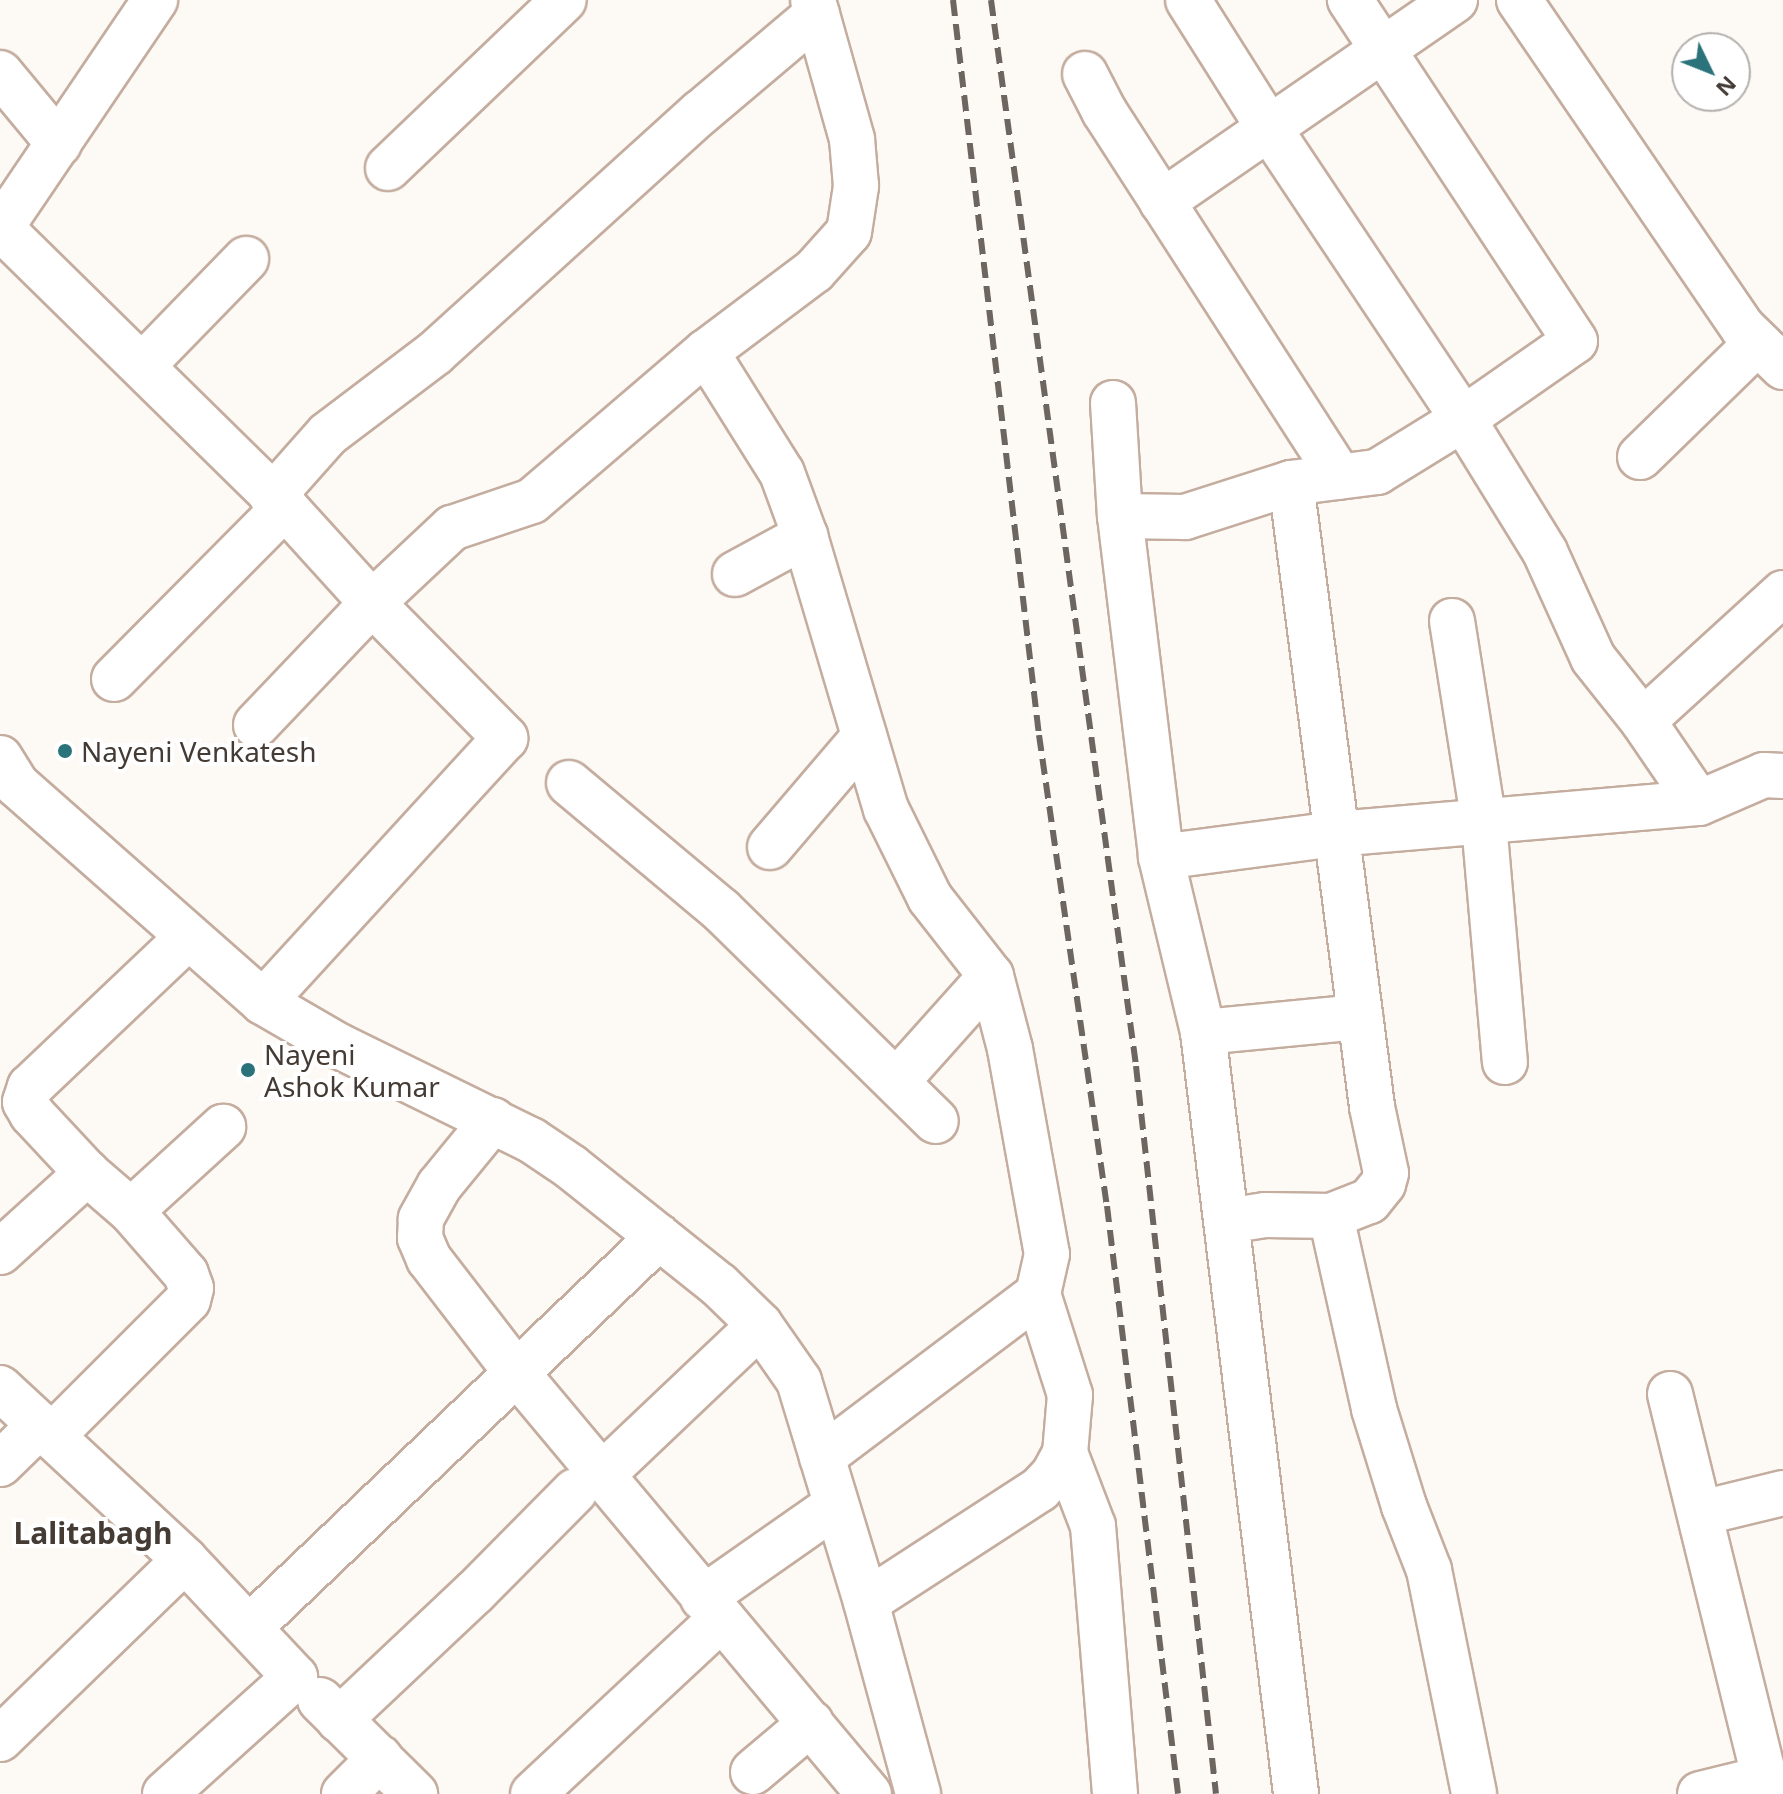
<!DOCTYPE html>
<html>
<head>
<meta charset="utf-8">
<style>
	body { margin:0 }
	#map { position:relative; width:1783px; height:1794px; overflow:hidden; background:#fdf9f5; font-family:"Noto Sans",sans-serif }
	div>[style] { position:absolute }
	[style*='--x'] { left:calc(var(--x)*1px); top:calc(var(--y)*1px); width:calc(var(--w)*1px); rotate:calc(var(--a)*1deg) }
	.roads { filter:drop-shadow(2px 0 #c4ad9f) drop-shadow(-2px 0 #c4ad9f) drop-shadow(0 2px #c4ad9f) drop-shadow(0 -2px #c4ad9f) }
	.minor>* { height:44px; margin:-22px; padding:0 22px; transform-origin:22px; border-radius:22px; background:#fff }
	.rail>* { height:6px; margin-top:-3px; transform-origin:0; background:repeating-linear-gradient(90deg,#6d655f 0 16px,transparent 0 24px) }
	.dots>* { width:22px; height:22px; translate:-50% -50%; box-sizing:border-box; border:4px solid #fff; border-radius:50% }
	span { translate:-50% -50%; white-space:nowrap; text-align:center; line-height:1.15; -webkit-text-stroke:8px #fff; paint-order:stroke }
	.poi-label { font-size:28px; color:#443b35 }
	.left { translate:0 -50%; text-align:left }
	.neighbourhood-label { font-size:30px; color:#443b35; font-weight:700 }
	.north { position:absolute; left:1671px; top:32px; width:80px; height:80px; box-sizing:border-box; background:#fff; border:2px solid #b4b1ae; border-radius:50%; rotate:133deg; font-size:22px; font-weight:700; line-height:32px; text-align:center; color:#443b35 }
	.north::after { content:''; display:block; margin:auto; width:28px; height:36px; background:#2a737b; clip-path:polygon(50% 0,100% 100%,50% 72%,0 100%) }
</style>
</head>
<body>
<div id="map">
	<div class="roads">
		<div class="minor">
			<i style="--x:1188;--y:0;--w:151;--a:57.7"></i>
			<i style="--x:1269;--y:128;--w:350;--a:56.3"></i>
			<i style="--x:1463;--y:419;--w:136;--a:-34.9"></i>
			<i style="--x:1575;--y:341;--w:409;--a:-123.4"></i>
			<i style="--x:1519;--y:0;--w:397;--a:55.7"></i>
			<i style="--x:1743;--y:328;--w:56;--a:44.3"></i>
			<i style="--x:0;--y:73;--w:92;--a:50.3"></i>
			<i style="--x:1085;--y:74;--w:42;--a:62.8"></i>
			<i style="--x:1104;--y:111;--w:435;--a:57.2"></i>
			<i style="--x:388;--y:168;--w:243;--a:-43.7"></i>
			<i style="--x:1162;--y:202;--w:356;--a:-34.6"></i>
			<i style="--x:1;--y:228;--w:398;--a:44.5"></i>
			<i style="--x:285;--y:507;--w:130;--a:47.8"></i>
			<i style="--x:372;--y:603;--w:110;--a:-43.2"></i>
			<i style="--x:452;--y:528;--w:84;--a:-18.6"></i>
			<i style="--x:532;--y:501;--w:229;--a:-40.6"></i>
			<i style="--x:706;--y:352;--w:135;--a:-36.9"></i>
			<i style="--x:814;--y:271;--w:52;--a:-48.1"></i>
			<i style="--x:849;--y:232;--w:47;--a:-81.3"></i>
			<i style="--x:856;--y:186;--w:47;--a:-94.9"></i>
			<i style="--x:852;--y:139;--w:144;--a:-105.7"></i>
			<i style="--x:0;--y:229;--w:277;--a:-55.9"></i>
			<i style="--x:706;--y:352;--w:143;--a:57.9"></i>
			<i style="--x:782;--y:473;--w:67;--a:69.9"></i>
			<i style="--x:805;--y:536;--w:285;--a:73.5"></i>
			<i style="--x:886;--y:809;--w:99;--a:63.7"></i>
			<i style="--x:930;--y:898;--w:99;--a:52"></i>
			<i style="--x:991;--y:976;--w:75;--a:75.4"></i>
			<i style="--x:1010;--y:1049;--w:208;--a:79.8"></i>
			<i style="--x:1047;--y:1254;--w:41;--a:102.7"></i>
			<i style="--x:1038;--y:1294;--w:106;--a:72.4"></i>
			<i style="--x:1070;--y:1395;--w:58;--a:94.9"></i>
			<i style="--x:1065;--y:1453;--w:24;--a:118"></i>
			<i style="--x:1054;--y:1474;--w:21;--a:133"></i>
			<i style="--x:1040;--y:1489;--w:207;--a:147"></i>
			<i style="--x:143;--y:365;--w:148;--a:-45.8"></i>
			<i style="--x:1113;--y:403;--w:113;--a:86.5"></i>
			<i style="--x:1120;--y:516;--w:343;--a:83.1"></i>
			<i style="--x:1161;--y:857;--w:180;--a:76.5"></i>
			<i style="--x:1203;--y:1032;--w:768;--a:83.04"></i>
			<i style="--x:1640;--y:457;--w:163;--a:-44.3"></i>
			<i style="--x:1291;--y:483;--w:87;--a:-7.3"></i>
			<i style="--x:1377;--y:472;--w:101;--a:-31.6"></i>
			<i style="--x:1463;--y:419;--w:156;--a:58.3"></i>
			<i style="--x:1545;--y:552;--w:116;--a:65.6"></i>
			<i style="--x:1593;--y:658;--w:80;--a:51.6"></i>
			<i style="--x:1643;--y:721;--w:99;--a:55.7"></i>
			<i style="--x:272;--y:497;--w:84;--a:-48.4"></i>
			<i style="--x:328;--y:434;--w:134;--a:-37.1"></i>
			<i style="--x:435;--y:353;--w:358;--a:-42.2"></i>
			<i style="--x:700;--y:113;--w:153;--a:-40.2"></i>
			<i style="--x:1120;--y:516;--w:65;--a:0.9"></i>
			<i style="--x:1185;--y:517;--w:111;--a:-17.8"></i>
			<i style="--x:1291;--y:483;--w:629;--a:82.6"></i>
			<i style="--x:1372;--y:1107;--w:67;--a:78"></i>
			<i style="--x:1386;--y:1173;--w:11;--a:105"></i>
			<i style="--x:1383;--y:1184;--w:22;--a:129"></i>
			<i style="--x:1369;--y:1201;--w:41;--a:158.5"></i>
			<i style="--x:1331;--y:1216;--w:66;--a:-179.1"></i>
			<i style="--x:1265;--y:1215;--w:37;--a:171"></i>
			<i style="--x:735;--y:574;--w:80;--a:-28.5"></i>
			<i style="--x:1452;--y:621;--w:205;--a:81"></i>
			<i style="--x:1484;--y:823;--w:240;--a:85"></i>
			<i style="--x:114;--y:679;--w:243;--a:-45.2"></i>
			<i style="--x:1643;--y:721;--w:190;--a:-42.4"></i>
			<i style="--x:256;--y:725;--w:168;--a:-46.4"></i>
			<i style="--x:372;--y:603;--w:190;--a:45.4"></i>
			<i style="--x:505;--y:738;--w:358;--a:132.5"></i>
			<i style="--x:0;--y:758;--w:32;--a:58"></i>
			<i style="--x:17;--y:785;--w:328;--a:41.4"></i>
			<i style="--x:263;--y:1002;--w:88;--a:30.1"></i>
			<i style="--x:339;--y:1046;--w:214;--a:26.1"></i>
			<i style="--x:531;--y:1140;--w:48;--a:34"></i>
			<i style="--x:571;--y:1167;--w:189;--a:38.6"></i>
			<i style="--x:719;--y:1285;--w:57;--a:44.3"></i>
			<i style="--x:760;--y:1325;--w:68;--a:55.1"></i>
			<i style="--x:799;--y:1381;--w:231;--a:73.1"></i>
			<i style="--x:866;--y:1602;--w:199;--a:74.8"></i>
			<i style="--x:569;--y:783;--w:198;--a:39.9"></i>
			<i style="--x:721;--y:910;--w:301;--a:44.5"></i>
			<i style="--x:770;--y:847;--w:145;--a:-49.5"></i>
			<i style="--x:1161;--y:857;--w:177;--a:-7.5"></i>
			<i style="--x:1336;--y:834;--w:364;--a:-4.9"></i>
			<i style="--x:1699;--y:803;--w:71;--a:-23.3"></i>
			<i style="--x:1764;--y:775;--w:19;--a:3"></i>
			<i style="--x:1203;--y:1032;--w:158;--a:-5.5"></i>
			<i style="--x:897;--y:1081;--w:141;--a:-48.2"></i>
			<i style="--x:493;--y:1120;--w:85;--a:129.3"></i>
			<i style="--x:439;--y:1186;--w:38;--a:119"></i>
			<i style="--x:421;--y:1219;--w:19;--a:93"></i>
			<i style="--x:420;--y:1238;--w:23;--a:67"></i>
			<i style="--x:429;--y:1259;--w:143;--a:52.4"></i>
			<i style="--x:516;--y:1372;--w:550;--a:50.09"></i>
			<i style="--x:131;--y:1211;--w:125;--a:-42.4"></i>
			<i style="--x:1331;--y:1216;--w:198;--a:77.4"></i>
			<i style="--x:1374;--y:1409;--w:102;--a:72.8"></i>
			<i style="--x:1404;--y:1506;--w:69;--a:68.7"></i>
			<i style="--x:1429;--y:1570;--w:228;--a:78.6"></i>
			<i style="--x:0;--y:1252;--w:118;--a:-42.2"></i>
			<i style="--x:0;--y:1388;--w:253;--a:42.9"></i>
			<i style="--x:185;--y:1560;--w:161;--a:46.8"></i>
			<i style="--x:295;--y:1677;--w:175;--a:138"></i>
			<i style="--x:1670;--y:1394;--w:412;--a:76.2"></i>
			<i style="--x:52;--y:1436;--w:192;--a:-45"></i>
			<i style="--x:188;--y:1300;--w:12;--a:-76"></i>
			<i style="--x:191;--y:1288;--w:15;--a:-110"></i>
			<i style="--x:186;--y:1274;--w:84;--a:-131.1"></i>
			<i style="--x:131;--y:1211;--w:58;--a:-139.2"></i>
			<i style="--x:87;--y:1173;--w:81;--a:-133"></i>
			<i style="--x:32;--y:1114;--w:14;--a:-120"></i>
			<i style="--x:25;--y:1102;--w:16;--a:-72"></i>
			<i style="--x:30;--y:1087;--w:218;--a:-43.5"></i>
			<i style="--x:1065;--y:1453;--w:78;--a:69"></i>
			<i style="--x:1093;--y:1526;--w:269;--a:85.3"></i>
			<i style="--x:822;--y:1457;--w:271;--a:-37"></i>
			<i style="--x:0;--y:1464;--w:56;--a:-44.3"></i>
			<i style="--x:604;--y:1473;--w:215;--a:-43.5"></i>
			<i style="--x:1701;--y:1513;--w:84;--a:-13.7"></i>
			<i style="--x:703;--y:1598;--w:162;--a:-35"></i>
			<i style="--x:250;--y:1627;--w:565;--a:-43.64"></i>
			<i style="--x:320;--y:1700;--w:134;--a:44.7"></i>
			<i style="--x:339;--y:1720;--w:187;--a:-43.3"></i>
			<i style="--x:475;--y:1592;--w:142;--a:-45.3"></i>
			<i style="--x:0;--y:1739;--w:257;--a:-44.1"></i>
			<i style="--x:753;--y:1772;--w:76;--a:-40.2"></i>
			<i style="--x:344;--y:1794;--w:51;--a:-45"></i>
			<i style="--x:533;--y:1794;--w:258;--a:-43"></i>
			<i style="--x:1700;--y:1794;--w:67;--a:-13.8"></i>
		</div>
	</div>
	<div class="rail">
		<i style="--x:953;--y:0;--w:740;--a:83.33"></i>
		<i style="--x:1039;--y:735;--w:476;--a:81.8"></i>
		<i style="--x:1107;--y:1206;--w:592;--a:83.11"></i>
		<i style="--x:991;--y:0;--w:1076;--a:82.25"></i>
		<i style="--x:1136;--y:1066;--w:732;--a:83.73"></i>
	</div>
	<div class="dots">
		<i style="left:65px;top:751px;background:#2a737b"></i>
		<i style="left:248px;top:1070px;background:#2a737b"></i>
	</div>
	<div class="poi-label">
		<span class="left" style="left:81px;top:751px">Nayeni Venkatesh</span>
		<span class="left" style="left:264px;top:1070px">Nayeni<br>Ashok Kumar</span>
	</div>
	<div class="neighbourhood-label">
		<span style="left:93px;top:1533px">Lalitabagh</span>
	</div>
	<div class="north">N</div>
</div>
</body>
</html>
